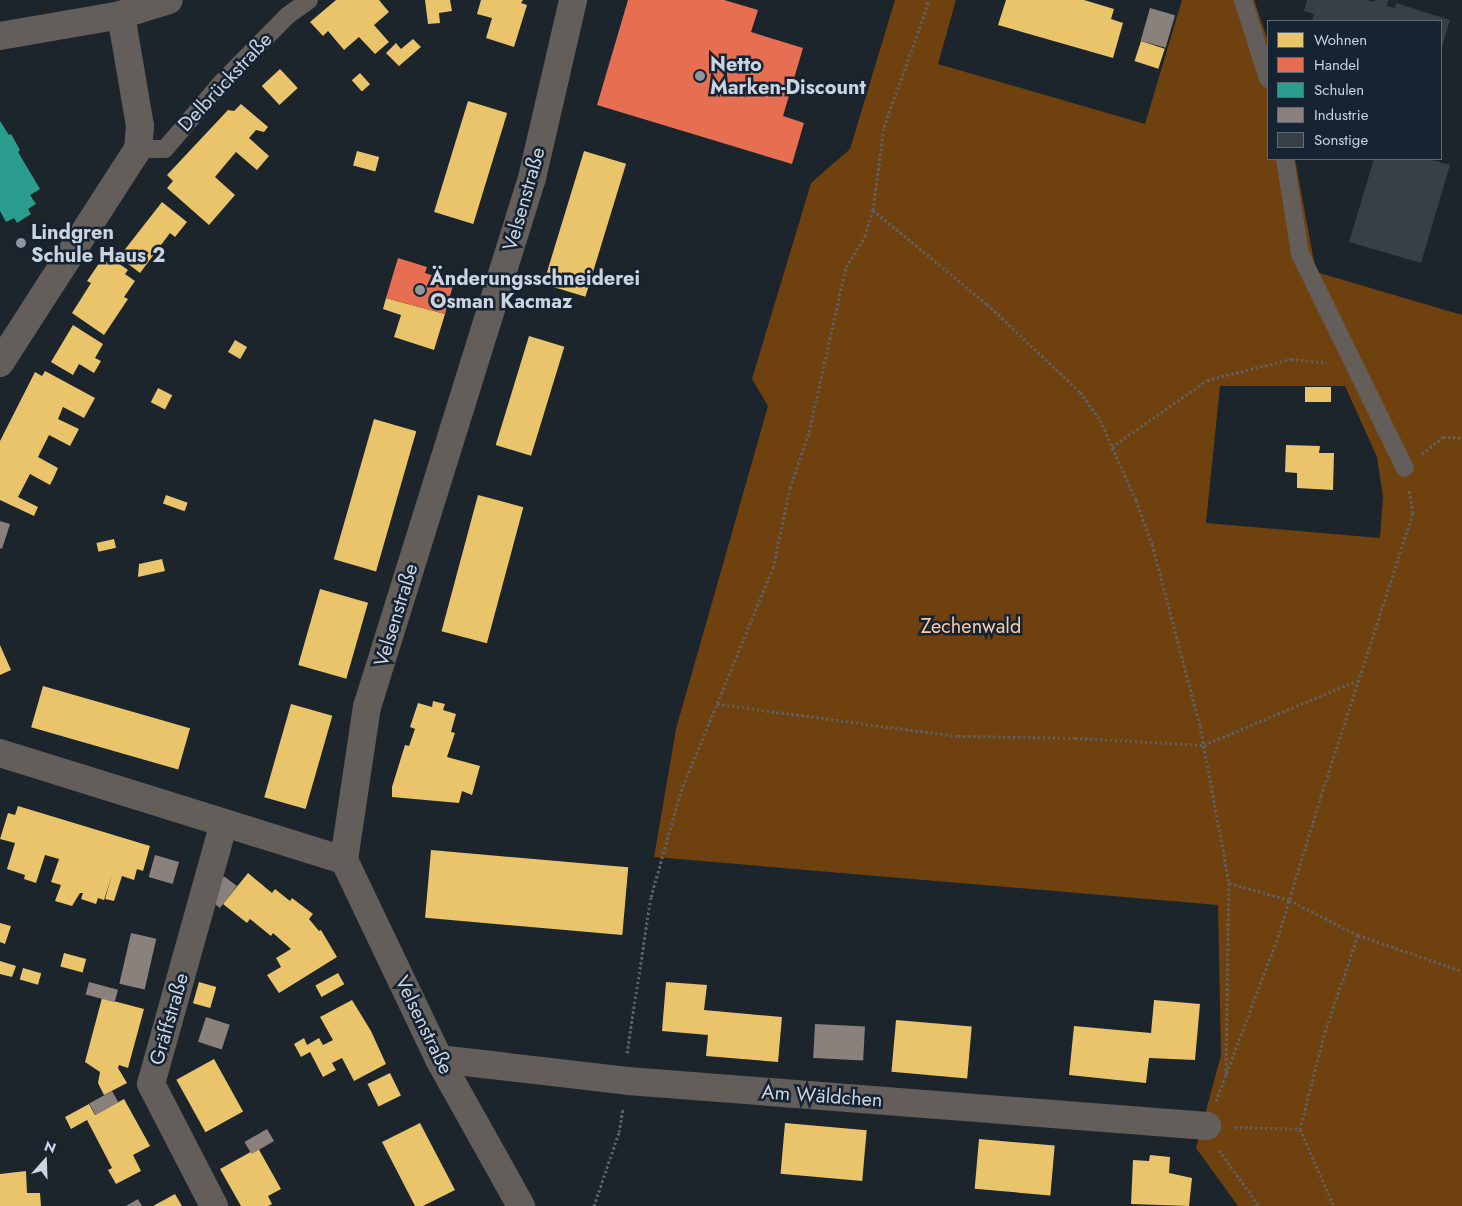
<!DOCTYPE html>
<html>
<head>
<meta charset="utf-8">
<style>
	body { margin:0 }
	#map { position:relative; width:1462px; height:1206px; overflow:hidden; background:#1c242c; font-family:Jost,sans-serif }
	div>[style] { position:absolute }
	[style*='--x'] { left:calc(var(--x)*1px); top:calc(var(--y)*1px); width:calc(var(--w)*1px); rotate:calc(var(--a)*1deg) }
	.forest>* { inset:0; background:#6e410f }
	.homes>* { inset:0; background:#e9c46a; transform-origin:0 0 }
	.shops>* { inset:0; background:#e76f51 }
	.schools>* { inset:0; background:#2a9d8f }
	.industry>* { inset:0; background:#8a817c; transform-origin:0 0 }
	.building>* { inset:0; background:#384047 }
	.path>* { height:3px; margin-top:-1.5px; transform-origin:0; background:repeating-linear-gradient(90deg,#605f5e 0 2.5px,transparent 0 5px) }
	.lane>* { height:18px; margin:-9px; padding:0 9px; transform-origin:9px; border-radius:9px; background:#635e59 }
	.street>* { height:28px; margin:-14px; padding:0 14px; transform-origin:14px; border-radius:14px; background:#635e59 }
	.dots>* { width:14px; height:14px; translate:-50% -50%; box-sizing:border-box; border:2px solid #152333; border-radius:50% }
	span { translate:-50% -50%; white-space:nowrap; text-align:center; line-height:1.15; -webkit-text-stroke:5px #152333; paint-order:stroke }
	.poi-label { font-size:20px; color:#cbd4df; font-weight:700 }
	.left { translate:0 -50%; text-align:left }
	.street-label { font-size:20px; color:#cbd4df }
	.park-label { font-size:20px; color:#fccaa2 }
	.legend { position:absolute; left:1267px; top:20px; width:175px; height:140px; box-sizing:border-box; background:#152333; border:1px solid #5e6a78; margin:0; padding:6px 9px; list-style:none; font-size:15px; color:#cbd4df }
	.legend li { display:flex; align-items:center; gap:10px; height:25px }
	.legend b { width:25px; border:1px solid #5e6a78 }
	.north { position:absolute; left:20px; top:1136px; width:50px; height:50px; -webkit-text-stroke:4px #152333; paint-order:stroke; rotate:20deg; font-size:14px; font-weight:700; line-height:20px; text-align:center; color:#cbd4df }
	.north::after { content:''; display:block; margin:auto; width:18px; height:22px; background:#cbd4df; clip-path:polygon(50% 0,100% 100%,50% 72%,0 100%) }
</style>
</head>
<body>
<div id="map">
	<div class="forest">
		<i style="clip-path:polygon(evenodd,895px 0,956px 0,938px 64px,1145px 124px,1182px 0,1254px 0,1268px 41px,1268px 159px,1295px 159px,1316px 272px,1462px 315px,1462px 1206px,1238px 1206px,1196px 1148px,1221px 1055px,1218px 905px,654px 857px,676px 729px,768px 406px,752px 379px,811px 183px,850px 149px,895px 0,1220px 386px,1345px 386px,1377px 457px,1383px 497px,1380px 538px,1206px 523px,1220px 386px)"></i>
	</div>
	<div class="homes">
		<i style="clip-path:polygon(336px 0,379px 0,389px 12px,374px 25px,389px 42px,375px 54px,359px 37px,344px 50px,328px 31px,323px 36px,310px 22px)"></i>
		<i style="clip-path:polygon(425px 0,450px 0,452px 11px,439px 13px,440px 23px,428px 24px)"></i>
		<i style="clip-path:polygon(481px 0,523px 0,521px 3px,527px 5px,514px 47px,486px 38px,492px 18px,477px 14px)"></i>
		<i style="clip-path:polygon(1006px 0,1084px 0,1114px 9px,1111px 19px,1123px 23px,1113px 58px,998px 25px)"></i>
		<i style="clip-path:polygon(413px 39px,421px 47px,399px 66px,386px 53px,396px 43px,401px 49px)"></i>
		<i style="left:1141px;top:41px;width:25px;height:21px;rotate:18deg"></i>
		<i style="left:280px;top:69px;width:26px;height:25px;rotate:47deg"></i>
		<i style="left:360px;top:73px;width:15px;height:11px;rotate:48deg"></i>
		<i style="left:468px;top:101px;width:41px;height:116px;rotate:17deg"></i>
		<i style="clip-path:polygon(241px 104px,268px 127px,264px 132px,256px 130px,249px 138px,269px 156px,257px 170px,236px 152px,225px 165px,215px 177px,235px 195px,209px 225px,167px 188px,173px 181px,167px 175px,228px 110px,234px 111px)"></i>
		<i style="left:357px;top:151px;width:23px;height:15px;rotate:15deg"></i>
		<i style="left:584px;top:151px;width:44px;height:139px;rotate:17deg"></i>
		<i style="clip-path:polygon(162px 202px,187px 222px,175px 237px,170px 233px,140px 273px,119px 257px)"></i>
		<i style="clip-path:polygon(102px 259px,111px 265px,114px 260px,128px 270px,125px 274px,135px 281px,124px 297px,128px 299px,104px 335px,72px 313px,91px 283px,87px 281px)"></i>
		<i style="clip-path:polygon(386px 298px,445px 314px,434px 350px,394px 337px,401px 315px,383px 309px)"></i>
		<i style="clip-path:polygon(73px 325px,103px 344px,95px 358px,101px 361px,94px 373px,79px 364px,73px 375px,51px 362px)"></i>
		<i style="left:529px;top:336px;width:37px;height:114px;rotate:17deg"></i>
		<i style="left:235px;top:340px;width:14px;height:14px;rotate:30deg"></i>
		<i style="clip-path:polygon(45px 371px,95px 398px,84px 418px,63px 407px,58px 419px,79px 429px,70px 446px,49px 435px,38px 457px,58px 468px,54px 477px,50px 485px,30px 474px,18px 497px,38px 507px,34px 516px,0 500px,0 441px,35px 372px,42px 376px)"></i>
		<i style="left:1305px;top:387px;width:26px;height:15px"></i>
		<i style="left:158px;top:388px;width:16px;height:16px;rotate:27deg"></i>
		<i style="left:374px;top:419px;width:44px;height:146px;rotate:16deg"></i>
		<i style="clip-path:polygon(1286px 445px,1320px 446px,1319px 453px,1334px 453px,1333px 490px,1297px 488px,1297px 473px,1285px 472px)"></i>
		<i style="left:166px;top:495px;width:23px;height:9px;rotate:20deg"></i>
		<i style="left:478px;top:495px;width:47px;height:141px;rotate:15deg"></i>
		<i style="left:114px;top:539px;width:9px;height:18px;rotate:77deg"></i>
		<i style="clip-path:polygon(162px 559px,165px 571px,138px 577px,139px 564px)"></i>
		<i style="left:320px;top:589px;width:50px;height:79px;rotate:16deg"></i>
		<i style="clip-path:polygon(0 645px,11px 670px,0 675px)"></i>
		<i style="left:43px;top:686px;width:153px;height:43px;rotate:16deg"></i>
		<i style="clip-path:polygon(433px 701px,445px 704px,443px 710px,456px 714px,451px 732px,455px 733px,447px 757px,480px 766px,472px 795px,462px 791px,459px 803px,392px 797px,392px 787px,405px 745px,409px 746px,415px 729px,410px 727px,418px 703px,432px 707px)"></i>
		<i style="left:291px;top:704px;width:43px;height:97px;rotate:16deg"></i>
		<i style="clip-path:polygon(18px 806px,150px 846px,143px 871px,137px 869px,134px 880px,122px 876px,114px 901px,105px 899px,112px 875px,104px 900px,98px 898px,96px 904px,81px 899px,83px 893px,80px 893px,72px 906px,55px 901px,61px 885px,51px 882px,59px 859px,45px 855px,36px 883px,24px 879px,25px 875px,7px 869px,15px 843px,0 839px,8px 813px,15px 815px)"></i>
		<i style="left:431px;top:850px;width:198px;height:68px;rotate:5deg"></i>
		<i style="clip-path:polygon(248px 873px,272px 893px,275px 889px,290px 901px,292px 898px,313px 914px,309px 919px,319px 931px,321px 930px,337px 957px,279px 993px,267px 975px,281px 967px,276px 958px,291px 949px,273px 933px,271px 936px,250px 919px,247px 923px,223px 904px)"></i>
		<i style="clip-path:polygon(0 923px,11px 926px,5px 944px,0 942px)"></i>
		<i style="left:64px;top:953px;width:23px;height:14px;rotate:15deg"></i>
		<i style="clip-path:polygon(0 961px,16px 966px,12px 977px,0 974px)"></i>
		<i style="left:23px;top:968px;width:19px;height:12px;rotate:16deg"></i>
		<i style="left:338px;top:973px;width:13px;height:26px;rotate:61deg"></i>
		<i style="left:199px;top:982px;width:18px;height:22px;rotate:16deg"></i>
		<i style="clip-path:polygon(666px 982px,707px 985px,704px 1010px,782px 1017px,778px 1062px,706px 1056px,708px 1035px,662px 1031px)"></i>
		<i style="clip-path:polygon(102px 998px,144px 1009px,128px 1068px,119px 1065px,118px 1068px,127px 1083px,104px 1095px,98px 1083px,100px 1072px,85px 1062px)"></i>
		<i style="clip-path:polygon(352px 1000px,371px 1031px,386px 1064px,354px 1081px,342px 1058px,332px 1063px,336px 1070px,323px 1077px,310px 1052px,301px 1057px,294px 1044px,304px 1038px,307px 1045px,319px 1038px,323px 1045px,333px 1040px,320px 1017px)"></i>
		<i style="clip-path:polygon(1154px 1000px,1200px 1004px,1195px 1060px,1149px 1058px,1146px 1083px,1069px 1075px,1074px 1026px,1151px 1033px)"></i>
		<i style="left:896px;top:1020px;width:76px;height:52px;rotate:5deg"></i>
		<i style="left:214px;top:1059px;width:60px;height:43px;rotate:61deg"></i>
		<i style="left:390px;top:1073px;width:25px;height:25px;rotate:64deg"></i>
		<i style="clip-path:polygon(124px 1099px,150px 1146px,133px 1155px,141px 1171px,116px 1184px,108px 1170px,112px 1168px,87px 1120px,71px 1129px,65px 1117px,89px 1104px,95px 1115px)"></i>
		<i style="clip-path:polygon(420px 1123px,455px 1190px,423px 1206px,415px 1206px,382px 1142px)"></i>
		<i style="left:785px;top:1123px;width:82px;height:51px;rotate:5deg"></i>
		<i style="left:979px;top:1139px;width:76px;height:50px;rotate:5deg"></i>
		<i style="clip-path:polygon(258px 1148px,281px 1189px,268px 1196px,272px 1204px,268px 1206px,241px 1206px,220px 1169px)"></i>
		<i style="clip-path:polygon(1150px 1155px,1170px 1157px,1169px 1173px,1192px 1178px,1189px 1206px,1131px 1204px,1133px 1160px,1149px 1161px)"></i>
		<i style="clip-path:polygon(26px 1171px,27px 1193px,40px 1193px,41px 1206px,0 1206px,0 1174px)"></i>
		<i style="clip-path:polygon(175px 1194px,182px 1206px,153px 1206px)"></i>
	</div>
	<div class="shops">
		<i style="clip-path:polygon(628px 0,724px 0,758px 10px,751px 32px,803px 48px,783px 116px,804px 123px,792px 164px,597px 105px)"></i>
		<i style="clip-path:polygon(398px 258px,427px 267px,425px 273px,454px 282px,445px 314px,386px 298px)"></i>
	</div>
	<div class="schools">
		<i style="clip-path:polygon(0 121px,9px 135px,11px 134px,20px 150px,18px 152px,40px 189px,30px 195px,36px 204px,28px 209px,31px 214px,17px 223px,14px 218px,6px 222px,0 211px)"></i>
	</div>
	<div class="industry">
		<i style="left:1150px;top:8px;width:26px;height:34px;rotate:16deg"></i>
		<i style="clip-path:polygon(0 521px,10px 524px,2px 549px,0 548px)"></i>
		<i style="left:155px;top:855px;width:25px;height:23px;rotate:16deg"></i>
		<i style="clip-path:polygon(218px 877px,225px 877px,237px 886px,220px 908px,211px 901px)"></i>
		<i style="left:131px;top:933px;width:26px;height:52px;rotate:13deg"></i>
		<i style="left:89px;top:982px;width:30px;height:13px;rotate:15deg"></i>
		<i style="left:206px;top:1017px;width:25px;height:26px;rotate:18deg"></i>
		<i style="left:815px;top:1024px;width:50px;height:34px;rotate:3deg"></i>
		<i style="left:112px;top:1091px;width:13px;height:26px;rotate:61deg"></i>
		<i style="left:267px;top:1129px;width:14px;height:26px;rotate:60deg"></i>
		<i style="clip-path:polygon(138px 1199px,142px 1206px,126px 1206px)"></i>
	</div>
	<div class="building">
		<i style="clip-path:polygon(1307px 0,1366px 0,1374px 2px,1375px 0,1388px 0,1387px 6px,1395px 8px,1396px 3px,1450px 20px,1441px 50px,1441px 21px,1312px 21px,1314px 14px,1304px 11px)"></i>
		<i style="clip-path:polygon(1374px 159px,1428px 159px,1450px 165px,1421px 263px,1349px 242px)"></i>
	</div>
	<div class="path">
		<i style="--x:873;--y:210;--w:148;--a:39.5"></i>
		<i style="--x:987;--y:304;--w:128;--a:43.4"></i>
		<i style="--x:1080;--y:392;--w:34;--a:54"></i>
		<i style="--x:1100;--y:420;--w:88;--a:65.8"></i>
		<i style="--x:1136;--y:500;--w:47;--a:70"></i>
		<i style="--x:1152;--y:544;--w:188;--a:75.2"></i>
		<i style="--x:1200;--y:726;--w:160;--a:79.5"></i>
		<i style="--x:1229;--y:883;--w:192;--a:90.9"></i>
		<i style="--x:1112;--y:447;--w:116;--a:-35.2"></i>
		<i style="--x:1207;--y:380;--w:87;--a:-14"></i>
		<i style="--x:1291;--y:359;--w:36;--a:6"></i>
		<i style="--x:1422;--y:454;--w:27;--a:-39"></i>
		<i style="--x:1443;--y:437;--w:19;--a:3"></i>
		<i style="--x:717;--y:704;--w:243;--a:7.6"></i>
		<i style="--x:958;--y:736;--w:117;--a:1"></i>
		<i style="--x:1075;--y:738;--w:129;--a:3.1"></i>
		<i style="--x:1204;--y:745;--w:167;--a:-22.9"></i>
		<i style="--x:1229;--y:883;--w:62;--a:15.8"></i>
		<i style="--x:1289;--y:900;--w:77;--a:26.9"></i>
		<i style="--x:1358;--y:935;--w:106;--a:108.8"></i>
		<i style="--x:1324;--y:1035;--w:97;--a:104.3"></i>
		<i style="--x:1300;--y:1129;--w:84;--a:66.2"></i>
		<i style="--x:1358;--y:935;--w:110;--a:19.1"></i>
		<i style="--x:627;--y:1053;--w:158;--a:-81.3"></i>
		<i style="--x:651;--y:897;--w:110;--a:-74.2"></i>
		<i style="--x:681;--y:791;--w:241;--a:-67.6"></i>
		<i style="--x:773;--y:568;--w:82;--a:-78"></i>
		<i style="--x:790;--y:488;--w:59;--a:-71.3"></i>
		<i style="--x:809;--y:432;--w:169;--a:-77.4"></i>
		<i style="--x:846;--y:267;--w:36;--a:-58"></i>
		<i style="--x:865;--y:236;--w:27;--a:-73"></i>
		<i style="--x:873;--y:210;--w:84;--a:-82.5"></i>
		<i style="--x:884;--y:127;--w:131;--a:-70.3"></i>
		<i style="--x:928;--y:4;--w:4;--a:-90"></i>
		<i style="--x:1216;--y:1101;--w:175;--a:-69.3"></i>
		<i style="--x:1278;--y:937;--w:147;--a:-73"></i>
		<i style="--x:1321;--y:796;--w:298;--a:-72"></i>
		<i style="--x:1413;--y:513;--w:24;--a:-99"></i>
		<i style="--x:1235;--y:1127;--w:65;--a:1.8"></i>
		<i style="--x:1219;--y:1150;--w:69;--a:54.5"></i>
		<i style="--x:594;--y:1206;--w:78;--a:-71.3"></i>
		<i style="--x:619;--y:1132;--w:23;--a:-80"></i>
	</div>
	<div class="lane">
		<i style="--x:1243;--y:0;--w:83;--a:72.4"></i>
		<i style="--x:138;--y:149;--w:27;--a:0"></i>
		<i style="--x:165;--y:149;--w:88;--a:-49.6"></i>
		<i style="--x:222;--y:82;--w:93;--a:-45.4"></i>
		<i style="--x:287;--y:16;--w:27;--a:-36"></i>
		<i style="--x:1285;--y:159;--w:96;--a:81"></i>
		<i style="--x:1300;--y:254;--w:238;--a:63.9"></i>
	</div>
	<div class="street">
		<i style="--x:0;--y:36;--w:123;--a:-9.8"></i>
		<i style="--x:121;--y:15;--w:50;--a:-17.4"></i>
		<i style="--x:0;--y:363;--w:255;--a:-57.2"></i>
		<i style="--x:138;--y:149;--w:23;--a:-85"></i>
		<i style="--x:140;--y:126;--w:113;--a:-99.7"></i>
		<i style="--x:0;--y:753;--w:360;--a:17.3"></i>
		<i style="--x:439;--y:1059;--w:190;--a:6.6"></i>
		<i style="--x:628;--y:1081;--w:581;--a:4.44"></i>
		<i style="--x:214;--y:1206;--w:137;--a:-117.3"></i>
		<i style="--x:151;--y:1084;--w:271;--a:-74.4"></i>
		<i style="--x:521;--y:1206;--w:168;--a:-119.2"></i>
		<i style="--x:439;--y:1059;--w:221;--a:-115.5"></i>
		<i style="--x:344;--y:860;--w:155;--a:-81.5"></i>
		<i style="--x:367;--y:707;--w:554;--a:-72.68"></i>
		<i style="--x:532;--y:178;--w:183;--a:-77"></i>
	</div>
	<div class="dots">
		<i style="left:700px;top:76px;background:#8e96a0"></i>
		<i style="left:21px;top:243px;background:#8e96a0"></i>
		<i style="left:420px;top:290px;background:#8e96a0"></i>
	</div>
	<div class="poi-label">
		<span class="left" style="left:710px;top:76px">Netto<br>Marken-Discount</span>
		<span class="left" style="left:31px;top:244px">Lindgren<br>Schule Haus 2</span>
		<span class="left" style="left:430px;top:290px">Änderungsschneiderei<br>Osman Kacmaz</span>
	</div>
	<div class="street-label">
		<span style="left:225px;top:82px;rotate:-47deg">Delbrückstraße</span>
		<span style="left:524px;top:199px;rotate:-74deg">Velsenstraße</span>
		<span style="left:396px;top:615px;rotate:-73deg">Velsenstraße</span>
		<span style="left:169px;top:1019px;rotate:-74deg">Gräffstraße</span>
		<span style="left:424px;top:1025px;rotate:64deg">Velsenstraße</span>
		<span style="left:822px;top:1096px;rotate:4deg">Am Wäldchen</span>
	</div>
	<div class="park-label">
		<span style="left:971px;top:626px">Zechenwald</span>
	</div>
	<ul class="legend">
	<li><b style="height:14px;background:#e9c46a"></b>Wohnen</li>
	<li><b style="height:14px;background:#e76f51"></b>Handel</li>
	<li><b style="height:14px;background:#2a9d8f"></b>Schulen</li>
	<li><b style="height:14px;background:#8a817c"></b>Industrie</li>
	<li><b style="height:14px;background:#384047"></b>Sonstige</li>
	</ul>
	<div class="north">N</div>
</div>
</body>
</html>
